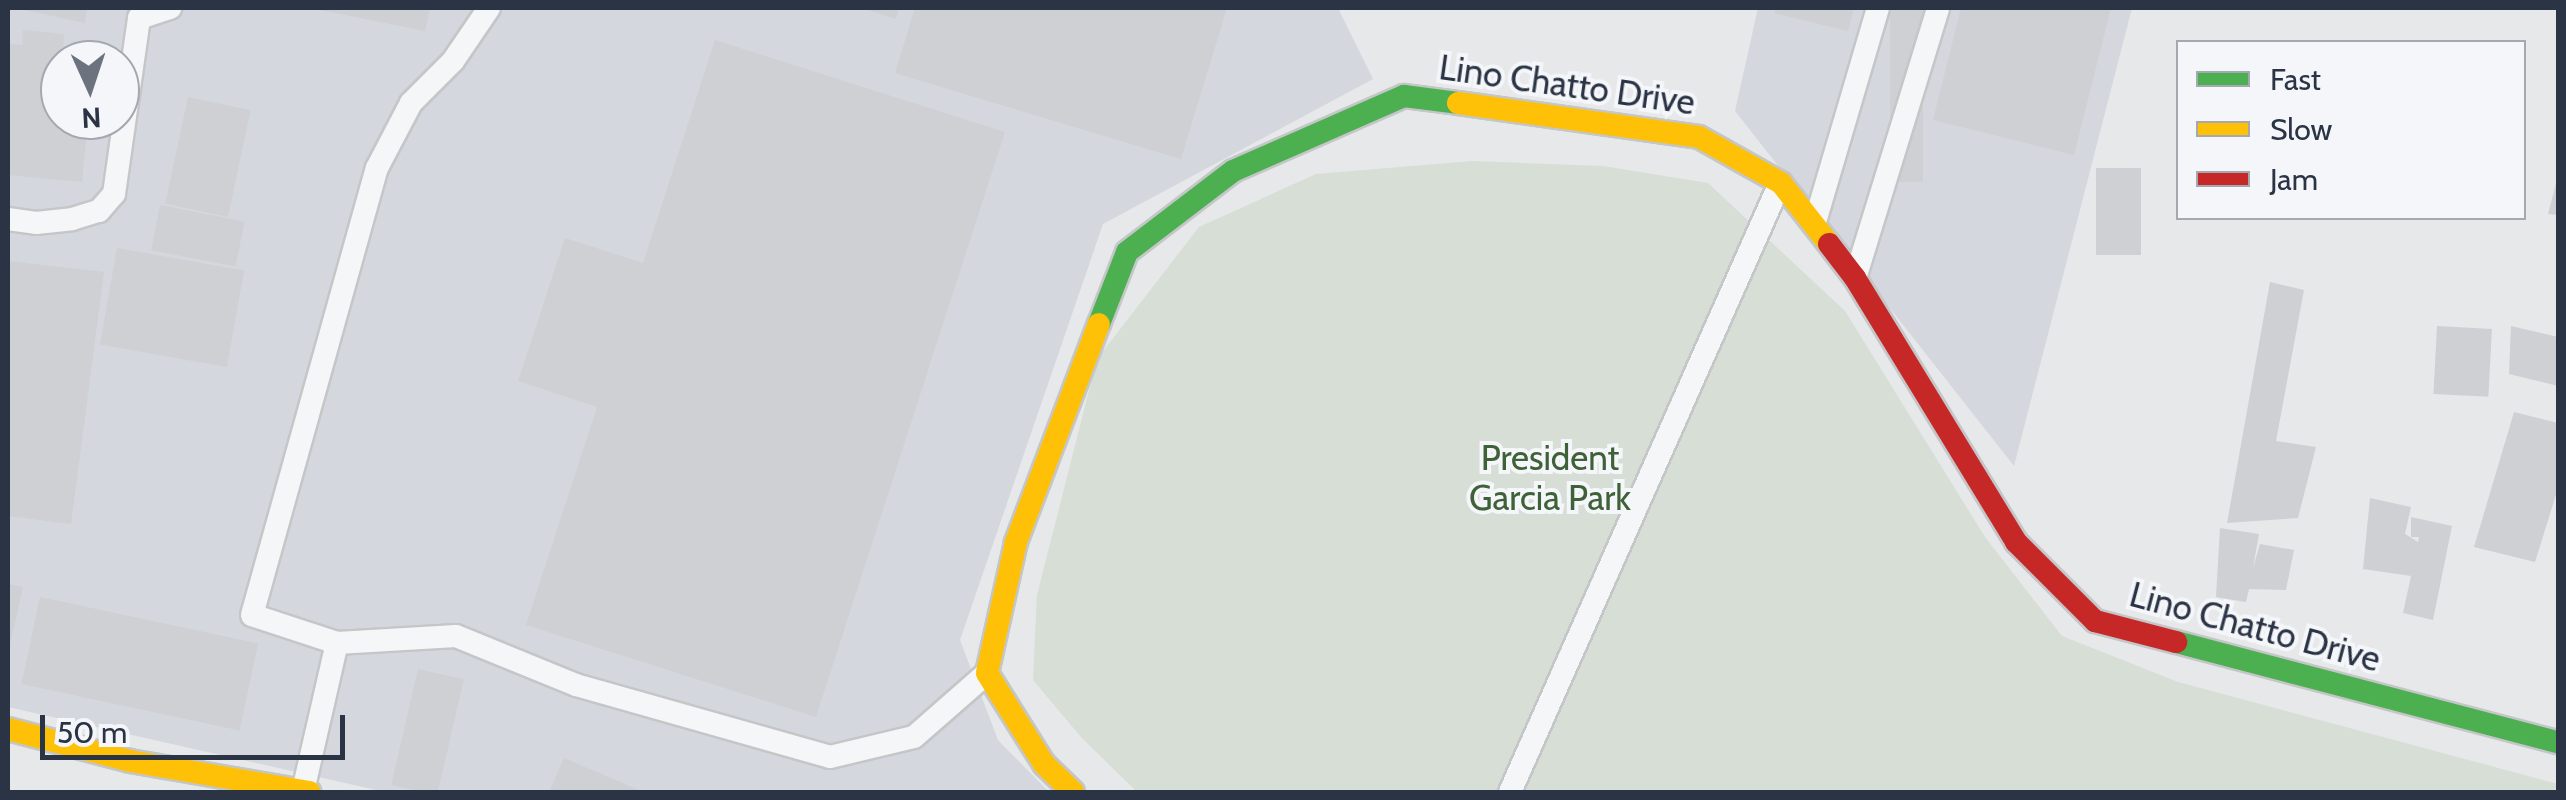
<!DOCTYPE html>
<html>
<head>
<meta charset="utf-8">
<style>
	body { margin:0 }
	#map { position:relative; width:2566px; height:800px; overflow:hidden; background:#e6e8ea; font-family:Cabin,sans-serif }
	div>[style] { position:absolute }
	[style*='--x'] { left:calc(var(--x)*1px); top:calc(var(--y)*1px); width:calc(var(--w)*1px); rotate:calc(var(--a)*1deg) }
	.built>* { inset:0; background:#d4d7dd }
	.green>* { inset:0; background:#d6ded6 }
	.building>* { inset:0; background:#ced0d3; transform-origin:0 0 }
	.roads { filter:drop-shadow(2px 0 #c4c6c8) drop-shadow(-2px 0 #c4c6c8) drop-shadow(0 2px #c4c6c8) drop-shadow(0 -2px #c4c6c8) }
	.lane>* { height:22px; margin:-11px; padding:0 11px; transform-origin:11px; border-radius:11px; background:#f5f6f7 }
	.fast>* { height:22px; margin:-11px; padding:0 11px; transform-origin:11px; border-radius:11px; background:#4caf50 }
	.slow>* { height:22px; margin:-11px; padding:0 11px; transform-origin:11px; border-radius:11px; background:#ffc107 }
	.jam>* { height:22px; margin:-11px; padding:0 11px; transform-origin:11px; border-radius:11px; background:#c62828 }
	span { translate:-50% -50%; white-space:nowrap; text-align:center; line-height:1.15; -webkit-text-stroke:8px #f4f6f9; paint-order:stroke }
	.street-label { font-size:35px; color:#2b3445 }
	.park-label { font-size:35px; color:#3f6138 }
	.frame { position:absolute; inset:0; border:10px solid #2b3445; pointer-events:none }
	.legend { position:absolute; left:2176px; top:40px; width:350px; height:180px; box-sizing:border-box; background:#f4f6f9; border:2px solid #a4a8b1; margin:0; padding:12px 18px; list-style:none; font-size:30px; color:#2b3445 }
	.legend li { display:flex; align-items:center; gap:20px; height:50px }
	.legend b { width:50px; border:2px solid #a4a8b1 }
	.north { position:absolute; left:40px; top:40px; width:100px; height:100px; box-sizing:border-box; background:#f4f6f9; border:2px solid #a4a8b1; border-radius:50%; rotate:177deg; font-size:28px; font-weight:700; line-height:40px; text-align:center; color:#2b3445 }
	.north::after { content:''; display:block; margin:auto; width:35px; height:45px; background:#6c737f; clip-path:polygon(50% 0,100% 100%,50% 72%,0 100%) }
	.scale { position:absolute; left:40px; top:715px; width:305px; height:45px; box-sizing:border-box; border:5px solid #2b3445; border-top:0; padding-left:12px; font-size:30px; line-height:35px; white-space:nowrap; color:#2b3445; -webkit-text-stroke:8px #f4f6f9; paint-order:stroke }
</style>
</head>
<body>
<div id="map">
	<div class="built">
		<i style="clip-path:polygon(evenodd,8px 8px,1338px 8px,1373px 79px,1103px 224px,960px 640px,998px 740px,1049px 792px,385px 792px,8px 707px,8px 8px,60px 60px,120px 60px,120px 120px,60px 120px,60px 60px)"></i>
		<i style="clip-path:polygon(1758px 8px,2132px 8px,2014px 466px,1735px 111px)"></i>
	</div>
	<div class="green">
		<i style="clip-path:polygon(1472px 161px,1603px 166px,1708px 183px,1845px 311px,1985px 537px,2062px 636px,2178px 682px,2558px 784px,2554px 792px,1137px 792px,1081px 737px,1033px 680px,1037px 595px,1097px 359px,1199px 227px,1316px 174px)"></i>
	</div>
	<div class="building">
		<i style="clip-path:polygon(15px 8px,87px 8px,85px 23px)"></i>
		<i style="clip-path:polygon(310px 8px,430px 8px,425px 31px)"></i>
		<i style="clip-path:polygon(862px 8px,899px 8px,896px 19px)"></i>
		<i style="clip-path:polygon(915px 8px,1227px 8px,1181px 159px,895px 73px)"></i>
		<i style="clip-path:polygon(1776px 8px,1854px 8px,1848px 31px,1774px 13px)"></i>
		<i style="left:1890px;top:8px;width:33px;height:174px"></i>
		<i style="clip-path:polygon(1961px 8px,2111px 8px,2074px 155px,1933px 120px)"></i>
		<i style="clip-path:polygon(23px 30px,64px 34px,60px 120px,88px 120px,82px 182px,8px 175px,8px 44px,22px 45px)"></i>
		<i style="clip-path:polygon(715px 40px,1005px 132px,816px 717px,526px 625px,597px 407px,518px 381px,565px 238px,643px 263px)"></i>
		<i style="left:188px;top:97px;width:64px;height:109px;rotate:12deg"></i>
		<i style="left:2096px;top:168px;width:45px;height:87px"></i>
		<i style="clip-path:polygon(2557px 180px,2558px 181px,2558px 215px,2548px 214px)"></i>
		<i style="left:160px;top:205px;width:86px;height:46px;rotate:11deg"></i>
		<i style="left:117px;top:248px;width:129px;height:98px;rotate:10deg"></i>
		<i style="clip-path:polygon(8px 261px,104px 272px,71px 524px,8px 516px)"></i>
		<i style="clip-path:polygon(2270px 282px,2304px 290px,2276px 441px,2316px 447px,2298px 518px,2227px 523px)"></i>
		<i style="left:2437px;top:326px;width:55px;height:68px;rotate:3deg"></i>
		<i style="clip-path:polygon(2511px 326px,2558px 337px,2558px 386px,2509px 374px)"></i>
		<i style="clip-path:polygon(2514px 412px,2558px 423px,2558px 488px,2535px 562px,2474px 547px)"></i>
		<i style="clip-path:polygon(2370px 498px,2411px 507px,2405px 534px,2418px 542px,2419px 537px,2411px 537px,2411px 517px,2452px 526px,2433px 620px,2403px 613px,2411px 576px,2363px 569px)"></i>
		<i style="clip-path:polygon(2220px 528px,2259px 534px,2253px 568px,2260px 544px,2294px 550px,2286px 590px,2249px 589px,2246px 602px,2216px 597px)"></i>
		<i style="clip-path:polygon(8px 584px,23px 587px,9px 649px,8px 649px)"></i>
		<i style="left:40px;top:597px;width:223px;height:89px;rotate:12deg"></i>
		<i style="left:418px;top:669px;width:47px;height:119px;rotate:13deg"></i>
		<i style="clip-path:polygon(564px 758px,644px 792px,549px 792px)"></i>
	</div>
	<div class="roads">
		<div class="lane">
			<i style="--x:8;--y:219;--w:28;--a:8"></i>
			<i style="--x:36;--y:223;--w:36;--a:-6"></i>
			<i style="--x:72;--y:219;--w:28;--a:-17"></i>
			<i style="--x:99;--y:211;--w:23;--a:-49"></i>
			<i style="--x:114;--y:194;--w:178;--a:-81.9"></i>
			<i style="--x:139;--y:18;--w:33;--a:-18"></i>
			<i style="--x:1815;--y:222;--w:223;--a:-73.6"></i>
			<i style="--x:1857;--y:272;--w:276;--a:-72.9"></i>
			<i style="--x:337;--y:643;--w:119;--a:-3.4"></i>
			<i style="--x:456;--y:636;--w:130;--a:22.2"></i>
			<i style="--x:576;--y:685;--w:264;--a:15.8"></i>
			<i style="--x:830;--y:757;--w:86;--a:-13.4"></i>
			<i style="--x:914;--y:737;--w:97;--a:-41.2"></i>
			<i style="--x:303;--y:791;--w:152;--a:-77.1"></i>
			<i style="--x:337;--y:643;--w:89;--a:-161.8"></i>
			<i style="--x:252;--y:615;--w:464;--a:-74.4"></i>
			<i style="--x:377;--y:168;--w:73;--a:-62.4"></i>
			<i style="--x:411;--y:103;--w:59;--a:-45"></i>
			<i style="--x:453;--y:61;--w:64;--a:-55.8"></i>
			<i style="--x:1510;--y:792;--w:666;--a:-66.09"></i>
		</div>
		<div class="fast">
			<i style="--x:1099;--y:324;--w:77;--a:-68.7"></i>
			<i style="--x:1127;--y:252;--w:133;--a:-37.4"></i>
			<i style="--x:1233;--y:171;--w:187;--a:-23.7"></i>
			<i style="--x:1404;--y:96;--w:54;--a:7.4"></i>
			<i style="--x:2176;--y:642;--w:395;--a:14.7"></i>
		</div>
		<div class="slow">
			<i style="--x:1458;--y:103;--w:243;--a:8"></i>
			<i style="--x:1699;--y:137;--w:94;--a:29.3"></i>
			<i style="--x:1781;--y:183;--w:78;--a:51.8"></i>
			<i style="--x:8;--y:729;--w:126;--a:14.7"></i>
			<i style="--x:130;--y:761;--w:182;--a:9.8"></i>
			<i style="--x:1073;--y:792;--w:40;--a:-136"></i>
			<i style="--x:1044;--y:764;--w:107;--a:-122.1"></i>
			<i style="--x:987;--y:673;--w:134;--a:-77.5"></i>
			<i style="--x:1016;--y:542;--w:233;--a:-69.2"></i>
		</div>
		<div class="jam">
			<i style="--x:1829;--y:244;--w:43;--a:52.6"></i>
			<i style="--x:1855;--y:278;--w:309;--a:58.6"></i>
			<i style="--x:2016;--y:542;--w:112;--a:45"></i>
			<i style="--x:2095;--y:621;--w:84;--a:14.5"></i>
		</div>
	</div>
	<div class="street-label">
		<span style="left:1567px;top:85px;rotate:8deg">Lino Chatto Drive</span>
		<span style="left:2255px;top:627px;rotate:15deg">Lino Chatto Drive</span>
	</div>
	<div class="park-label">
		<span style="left:1550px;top:478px">President<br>Garcia Park</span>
	</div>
	<div class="frame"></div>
	<ul class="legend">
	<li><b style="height:12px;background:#4caf50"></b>Fast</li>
	<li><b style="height:12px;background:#ffc107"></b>Slow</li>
	<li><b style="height:12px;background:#c62828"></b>Jam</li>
	</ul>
	<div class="north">N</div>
	<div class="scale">50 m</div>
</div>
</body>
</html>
